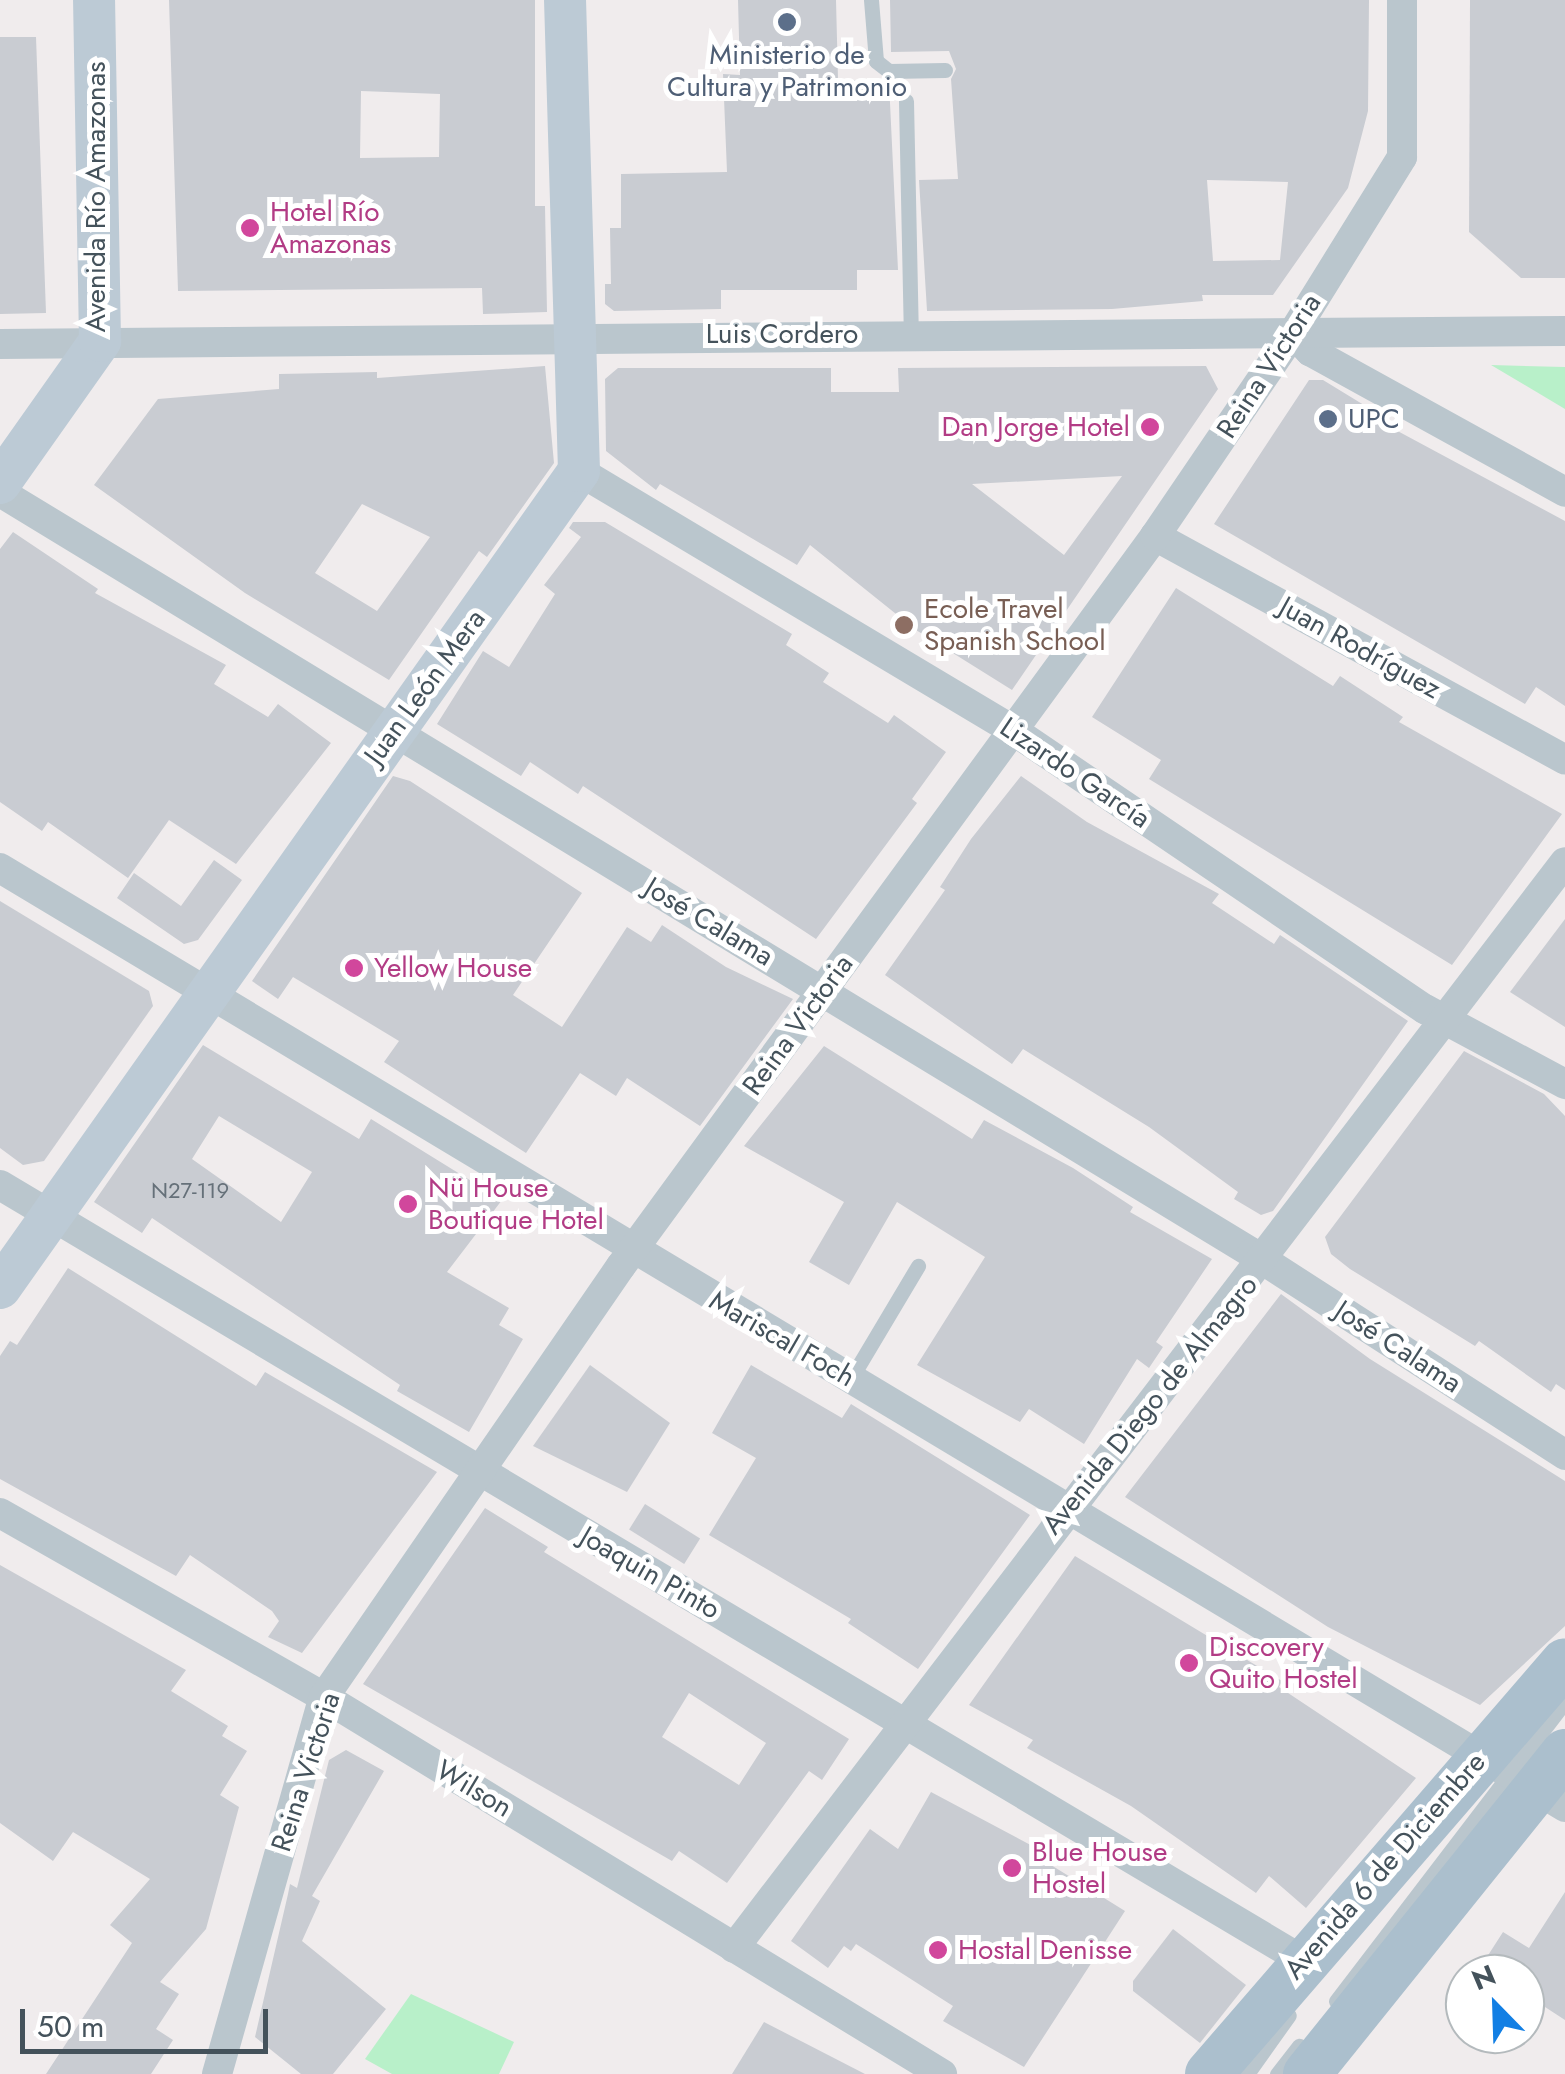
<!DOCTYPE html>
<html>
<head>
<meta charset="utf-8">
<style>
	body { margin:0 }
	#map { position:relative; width:1565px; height:2074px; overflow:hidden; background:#f0eced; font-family:Jost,sans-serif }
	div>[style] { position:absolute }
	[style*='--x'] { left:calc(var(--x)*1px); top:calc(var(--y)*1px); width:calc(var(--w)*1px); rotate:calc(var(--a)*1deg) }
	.green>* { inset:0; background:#b8f0c9 }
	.building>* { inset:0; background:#c9ccd2; transform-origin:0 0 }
	.lane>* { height:15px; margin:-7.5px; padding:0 7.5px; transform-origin:7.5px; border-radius:7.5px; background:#bac6cd }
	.street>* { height:30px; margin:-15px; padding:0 15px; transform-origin:15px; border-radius:15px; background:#bac6cd }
	.secondary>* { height:42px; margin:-21px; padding:0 21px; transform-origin:21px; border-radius:21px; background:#bccad5 }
	.primary>* { height:48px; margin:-24px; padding:0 24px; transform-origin:24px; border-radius:24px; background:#abbfcd }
	.dots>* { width:28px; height:28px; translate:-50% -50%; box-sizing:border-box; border:5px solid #fff; border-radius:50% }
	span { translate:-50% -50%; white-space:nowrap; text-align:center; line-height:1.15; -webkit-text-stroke:10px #fff; paint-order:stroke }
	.number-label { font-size:22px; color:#657079 }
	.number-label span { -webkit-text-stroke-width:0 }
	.service-label { font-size:28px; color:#4e5e75 }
	.left { translate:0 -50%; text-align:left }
	.street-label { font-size:28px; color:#44525b }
	.hotel-label { font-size:28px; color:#b23c85 }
	.right { translate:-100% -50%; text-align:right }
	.education-label { font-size:28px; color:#785e54 }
	.north { position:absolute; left:1445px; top:1954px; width:100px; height:100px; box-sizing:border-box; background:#fff; border:2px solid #b4babd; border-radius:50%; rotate:337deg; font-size:28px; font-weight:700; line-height:40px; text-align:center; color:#44525b }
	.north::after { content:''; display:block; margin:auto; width:35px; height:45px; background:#127fe4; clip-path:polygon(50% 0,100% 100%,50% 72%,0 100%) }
	.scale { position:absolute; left:20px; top:2009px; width:248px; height:45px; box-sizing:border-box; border:5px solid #44525b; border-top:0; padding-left:12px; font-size:30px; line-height:35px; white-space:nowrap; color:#44525b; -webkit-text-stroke:8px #fff; paint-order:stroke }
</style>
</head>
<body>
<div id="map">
	<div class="green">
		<i style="clip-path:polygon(1491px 365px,1565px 367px,1565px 409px)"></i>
		<i style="clip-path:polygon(411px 1994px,514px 2042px,499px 2074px,392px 2074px,365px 2059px)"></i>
	</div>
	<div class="building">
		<i style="clip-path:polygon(evenodd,169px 0,535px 0,535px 206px,545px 206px,547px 312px,483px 314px,482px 288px,178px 291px,169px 0,361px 91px,440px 94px,439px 157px,360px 158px,361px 91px)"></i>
		<i style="clip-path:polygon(738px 0,836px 0,838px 79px,889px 82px,898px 270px,857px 270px,857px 290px,721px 290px,721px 309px,614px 311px,605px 304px,605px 284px,611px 284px,610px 228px,621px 228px,621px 174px,727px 172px,723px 74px,740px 75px)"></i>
		<i style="clip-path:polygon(evenodd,890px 0,1369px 0,1368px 111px,1348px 188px,1273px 295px,1202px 295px,1203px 301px,1112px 309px,927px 311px,919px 180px,958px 179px,951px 79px,956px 69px,949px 51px,891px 52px,890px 0,1207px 180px,1288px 182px,1280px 260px,1213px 261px,1207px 180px)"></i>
		<i style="clip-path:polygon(1470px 0,1565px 0,1565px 278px,1521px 278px,1469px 232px)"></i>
		<i style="clip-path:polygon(0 37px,36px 37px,46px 313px,0 314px)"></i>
		<i style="clip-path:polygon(evenodd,545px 366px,554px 463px,487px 557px,479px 551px,389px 680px,245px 593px,94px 485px,158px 399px,279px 389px,279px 374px,377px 372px,377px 378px,545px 366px,362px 504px,430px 537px,377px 611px,315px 573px,362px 504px)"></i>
		<i style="clip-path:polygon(evenodd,1206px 366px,1218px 389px,1012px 690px,916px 630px,810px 545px,797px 565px,660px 484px,656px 490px,606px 451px,605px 379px,618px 368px,831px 368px,831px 392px,899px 392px,898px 368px,1206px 366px,1122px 476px,1064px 555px,972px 484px,1122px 476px)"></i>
		<i style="clip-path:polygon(1309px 380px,1323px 380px,1395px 424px,1392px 428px,1565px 521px,1565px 706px,1536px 687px,1525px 704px,1214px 524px)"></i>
		<i style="clip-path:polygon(573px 522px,605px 522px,792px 634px,786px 645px,829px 673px,823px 682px,888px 723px,894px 715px,946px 752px,912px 799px,917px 803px,816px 939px,583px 786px,578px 794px,530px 762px,521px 776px,437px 724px,483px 651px,509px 667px,555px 594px,544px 585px,581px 537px,569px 528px)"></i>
		<i style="clip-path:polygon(13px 532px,98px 589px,95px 593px,226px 665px,214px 684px,268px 717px,278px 704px,331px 743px,236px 864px,169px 820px,128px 878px,48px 822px,42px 831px,0 802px,0 549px)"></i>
		<i style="clip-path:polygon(1176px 588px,1333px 686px,1340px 676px,1403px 717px,1399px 722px,1562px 814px,1452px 965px,1149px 779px,1161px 760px,1092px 717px)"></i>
		<i style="clip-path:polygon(393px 776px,410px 781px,582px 893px,513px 995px,562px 1027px,627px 927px,651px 942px,662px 925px,726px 967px,793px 999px,700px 1126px,627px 1078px,616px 1096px,580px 1073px,526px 1153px,384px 1062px,399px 1041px,293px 977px,278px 999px,252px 981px)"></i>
		<i style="clip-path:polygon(1021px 776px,1087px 822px,1219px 894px,1212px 903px,1274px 944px,1280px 935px,1408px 1021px,1273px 1211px,1261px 1215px,1234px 1199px,1238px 1192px,1149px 1127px,1023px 1049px,1012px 1064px,885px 975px,945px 890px,940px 887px,971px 839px)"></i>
		<i style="clip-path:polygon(214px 860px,242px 880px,198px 940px,184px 944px,117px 898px,134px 873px,181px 906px)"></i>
		<i style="clip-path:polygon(0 901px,149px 991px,153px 1006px,44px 1161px,23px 1165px,0 1148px)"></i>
		<i style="clip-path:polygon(1565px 919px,1565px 1027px,1510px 992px)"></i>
		<i style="clip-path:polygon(evenodd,203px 1045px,359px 1139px,371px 1119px,502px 1200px,447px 1272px,509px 1308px,499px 1325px,523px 1339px,469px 1432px,397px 1391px,400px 1385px,152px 1218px,142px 1233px,94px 1202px,203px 1045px,219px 1116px,312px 1172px,281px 1222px,192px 1159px,219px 1116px)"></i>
		<i style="clip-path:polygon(824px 1046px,972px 1139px,984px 1120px,1073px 1168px,1133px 1207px,1130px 1212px,1212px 1259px,1156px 1342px,1163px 1347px,1149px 1368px,1137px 1359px,1084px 1444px,1029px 1409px,1020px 1422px,917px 1365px,985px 1257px,897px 1202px,849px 1285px,809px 1262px,844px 1202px,744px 1146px)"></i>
		<i style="clip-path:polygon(1464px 1051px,1544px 1094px,1565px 1116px,1565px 1390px,1556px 1384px,1551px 1392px,1479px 1341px,1475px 1346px,1350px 1269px,1331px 1254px,1325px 1237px)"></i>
		<i style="clip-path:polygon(68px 1268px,256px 1386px,265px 1372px,437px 1472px,302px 1653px,268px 1637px,279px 1621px,272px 1611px,190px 1555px,176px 1576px,0 1479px,0 1356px,10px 1341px,17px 1345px)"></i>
		<i style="clip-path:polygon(1281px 1294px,1370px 1359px,1565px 1481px,1565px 1626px,1480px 1705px,1328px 1627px,1125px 1497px)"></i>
		<i style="clip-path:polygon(590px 1365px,670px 1423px,627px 1492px,533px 1446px)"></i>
		<i style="clip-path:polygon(751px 1365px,842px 1418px,851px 1404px,1030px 1515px,918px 1669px,848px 1623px,851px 1619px,709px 1535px,756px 1458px,712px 1433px)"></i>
		<i style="left:645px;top:1504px;width:65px;height:30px;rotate:32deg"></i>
		<i style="clip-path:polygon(evenodd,485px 1508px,548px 1547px,544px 1552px,849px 1739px,822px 1780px,809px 1771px,727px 1883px,679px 1851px,672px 1861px,363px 1684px,485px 1508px,689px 1693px,766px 1743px,739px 1785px,662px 1737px,689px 1693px)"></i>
		<i style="clip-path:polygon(1075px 1556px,1282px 1681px,1279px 1687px,1416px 1778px,1306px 1908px,1269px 1876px,1256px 1893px,1131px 1806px,1027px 1748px,1033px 1740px,969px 1705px)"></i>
		<i style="clip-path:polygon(0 1565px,186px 1670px,171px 1691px,228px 1726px,222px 1736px,247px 1751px,220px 1795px,239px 1807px,206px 1929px,160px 1982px,179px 1994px,156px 2029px,173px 2040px,151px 2074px,46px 2074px,132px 1943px,110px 1925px,150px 1879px,73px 1832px,53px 1861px,0 1823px)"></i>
		<i style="clip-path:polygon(346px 1750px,384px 1771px,312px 1896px,320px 1901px,302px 1941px,386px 2009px,333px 2074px,301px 2074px,255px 2037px,288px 1894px,290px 1884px,297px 1888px,329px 1760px)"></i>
		<i style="clip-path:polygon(931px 1792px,1055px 1858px,1051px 1865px,1125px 1911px,1024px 2067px,943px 2021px,953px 2006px,856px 1944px,851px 1951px,844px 1946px,828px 1968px,791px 1941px,870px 1829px,898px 1849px)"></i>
		<i style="clip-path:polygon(1565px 1892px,1565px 2020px,1525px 1994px,1525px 1974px,1476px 1974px,1503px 1932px,1529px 1948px)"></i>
		<i style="clip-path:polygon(1173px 1929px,1246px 1985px,1200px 2043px,1133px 1991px,1133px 1981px)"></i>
		<i style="clip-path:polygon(764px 2022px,865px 2074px,732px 2074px)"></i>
	</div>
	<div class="lane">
		<i style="--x:871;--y:0;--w:61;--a:85.3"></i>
		<i style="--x:876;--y:61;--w:16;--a:38"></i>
		<i style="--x:889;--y:71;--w:56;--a:-1"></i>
		<i style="--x:906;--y:101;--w:233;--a:88.8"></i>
		<i style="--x:850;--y:1380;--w:133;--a:-59.2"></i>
		<i style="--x:1336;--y:2001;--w:377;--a:-52.6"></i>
		<i style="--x:1247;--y:2074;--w:72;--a:-54.6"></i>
		<i style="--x:1277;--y:2074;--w:36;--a:-52"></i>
	</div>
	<div class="street">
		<i style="--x:1293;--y:333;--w:25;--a:47"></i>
		<i style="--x:1310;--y:351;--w:291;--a:28.9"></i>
		<i style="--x:0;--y:344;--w:1565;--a:-0.48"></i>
		<i style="--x:579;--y:471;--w:503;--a:30.85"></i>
		<i style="--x:1011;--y:729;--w:500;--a:34.1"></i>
		<i style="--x:1425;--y:1009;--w:159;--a:28.2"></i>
		<i style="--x:0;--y:492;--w:1465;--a:31.29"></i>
		<i style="--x:1252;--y:1253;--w:373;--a:32.8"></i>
		<i style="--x:1155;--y:536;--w:467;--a:28.6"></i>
		<i style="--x:0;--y:868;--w:1825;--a:30.96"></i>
		<i style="--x:0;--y:1185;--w:1515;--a:30.76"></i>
		<i style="--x:0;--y:1513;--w:373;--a:29.6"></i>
		<i style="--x:324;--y:1697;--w:724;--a:31.38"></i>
		<i style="--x:734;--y:1948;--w:1367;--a:-52.58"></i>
		<i style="--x:217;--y:2074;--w:392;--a:-74.2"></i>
		<i style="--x:324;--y:1697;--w:523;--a:-55.43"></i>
		<i style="--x:621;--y:1266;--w:904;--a:-53.81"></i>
		<i style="--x:1155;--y:536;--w:245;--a:-55.8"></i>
		<i style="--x:1293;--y:333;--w:207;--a:-58.2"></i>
		<i style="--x:1402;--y:157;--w:157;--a:-90"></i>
	</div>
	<div class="secondary">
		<i style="--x:0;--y:483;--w:174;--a:-54.8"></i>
		<i style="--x:100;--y:341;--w:341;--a:-91"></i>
		<i style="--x:0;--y:1288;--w:1001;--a:-54.68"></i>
		<i style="--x:579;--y:471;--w:471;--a:-91.7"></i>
	</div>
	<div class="primary">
		<i style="--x:1209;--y:2074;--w:544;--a:-49.17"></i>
		<i style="--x:1307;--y:2074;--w:412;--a:-51.2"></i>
	</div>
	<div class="dots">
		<i style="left:787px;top:22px;background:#5c6f8a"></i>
		<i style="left:250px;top:228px;background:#d1479c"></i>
		<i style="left:1328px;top:419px;background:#5c6f8a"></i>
		<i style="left:1150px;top:427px;background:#d1479c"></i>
		<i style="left:904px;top:625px;background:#8d6e63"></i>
		<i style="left:354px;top:968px;background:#d1479c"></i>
		<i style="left:408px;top:1204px;background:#d1479c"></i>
		<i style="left:1189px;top:1663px;background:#d1479c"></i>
		<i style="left:1012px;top:1868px;background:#d1479c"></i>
		<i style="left:938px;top:1950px;background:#d1479c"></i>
	</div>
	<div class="number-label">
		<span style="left:190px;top:1191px">N27-119</span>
	</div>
	<div class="service-label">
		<span style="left:787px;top:71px">Ministerio de<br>Cultura y Patrimonio</span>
		<span class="left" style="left:1348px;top:419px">UPC</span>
	</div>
	<div class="street-label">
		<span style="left:96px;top:197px;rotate:-90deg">Avenida Río Amazonas</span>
		<span style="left:782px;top:334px">Luis Cordero</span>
		<span style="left:1269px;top:366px;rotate:-57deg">Reina Victoria</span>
		<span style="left:1360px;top:648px;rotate:29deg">Juan Rodríguez</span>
		<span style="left:425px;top:687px;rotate:-54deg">Juan León Mera</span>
		<span style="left:1075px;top:773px;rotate:34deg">Lizardo García</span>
		<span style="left:709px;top:922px;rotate:31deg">José Calama</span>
		<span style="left:798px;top:1025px;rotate:-54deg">Reina Victoria</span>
		<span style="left:782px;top:1339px;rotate:30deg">Mariscal Foch</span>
		<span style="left:1398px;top:1347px;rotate:33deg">José Calama</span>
		<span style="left:1150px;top:1405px;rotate:-51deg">Avenida Diego de Almagro</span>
		<span style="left:650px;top:1573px;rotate:30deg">Joaquin Pinto</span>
		<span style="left:306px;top:1772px;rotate:-72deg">Reina Victoria</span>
		<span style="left:474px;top:1789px;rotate:31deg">Wilson</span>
		<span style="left:1385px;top:1866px;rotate:-49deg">Avenida 6 de Diciembre</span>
	</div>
	<div class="hotel-label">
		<span class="left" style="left:270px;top:228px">Hotel Río<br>Amazonas</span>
		<span class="right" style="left:1130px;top:427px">Dan Jorge Hotel</span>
		<span class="left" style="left:374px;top:968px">Yellow House</span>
		<span class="left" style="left:428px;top:1204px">Nü House<br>Boutique Hotel</span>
		<span class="left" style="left:1209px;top:1663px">Discovery<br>Quito Hostel</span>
		<span class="left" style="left:1032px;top:1868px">Blue House<br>Hostel</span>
		<span class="left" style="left:958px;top:1950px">Hostal Denisse</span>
	</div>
	<div class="education-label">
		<span class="left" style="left:924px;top:625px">Ecole Travel<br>Spanish School</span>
	</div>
	<div class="north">N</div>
	<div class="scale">50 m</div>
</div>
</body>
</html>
